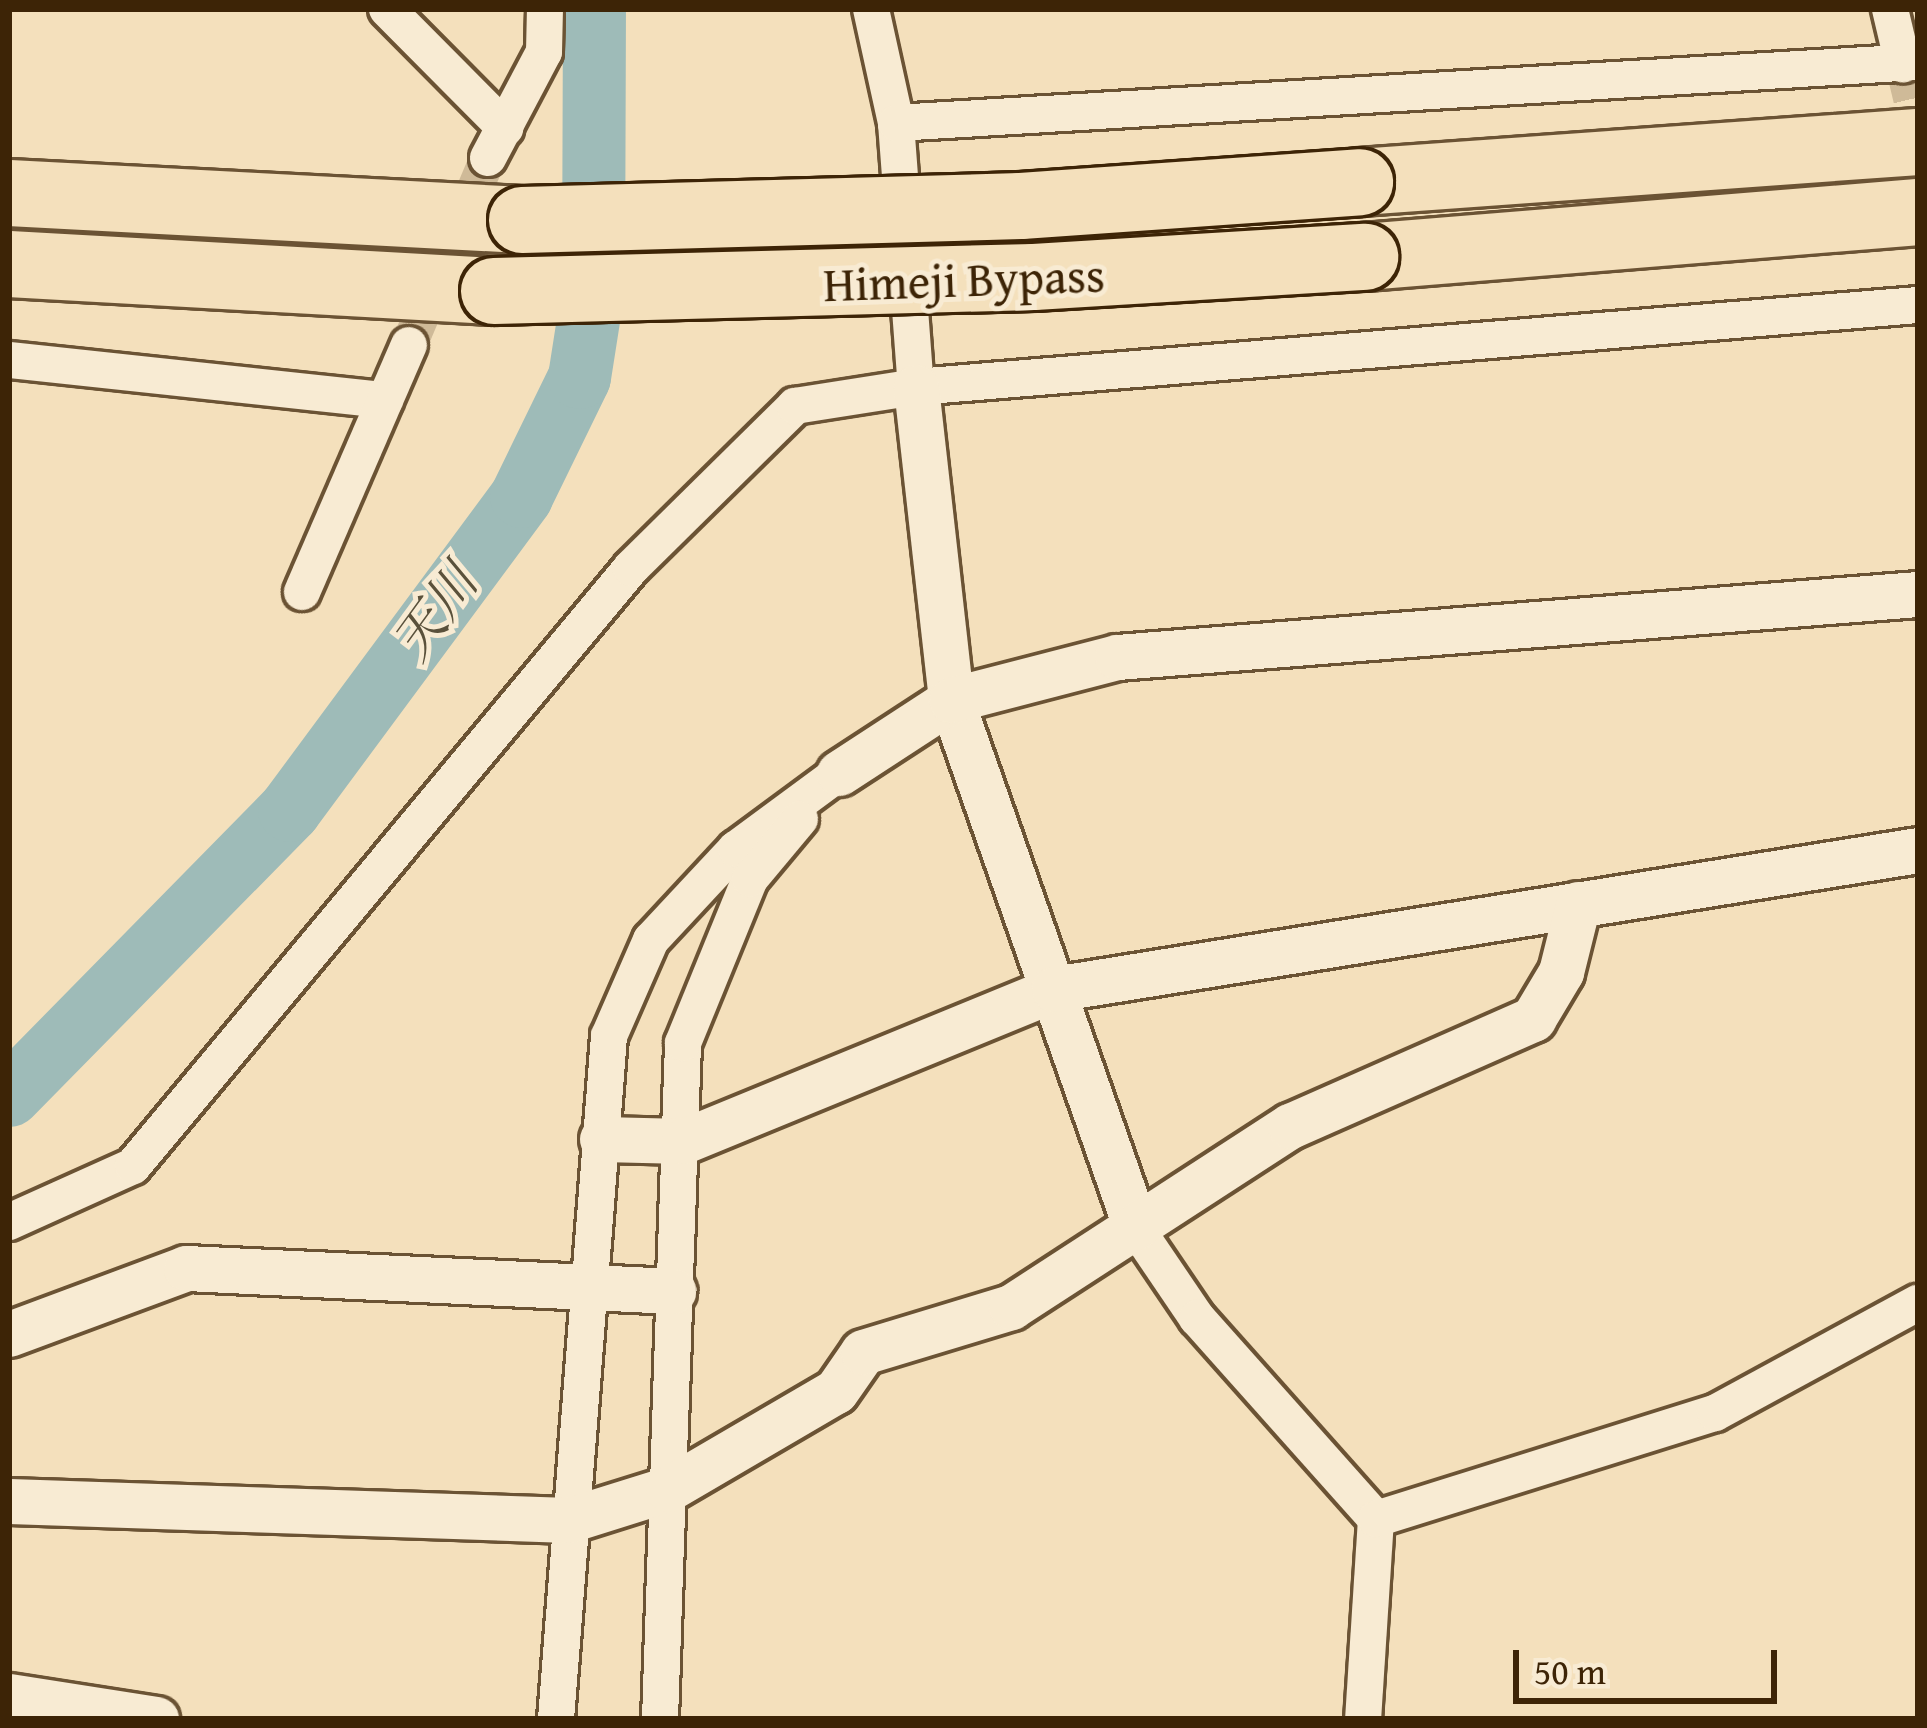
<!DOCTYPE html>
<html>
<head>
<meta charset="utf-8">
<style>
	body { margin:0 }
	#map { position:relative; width:1927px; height:1728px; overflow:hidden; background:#f4e0bc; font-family:"Gentium Book Plus","Noto Serif JP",serif }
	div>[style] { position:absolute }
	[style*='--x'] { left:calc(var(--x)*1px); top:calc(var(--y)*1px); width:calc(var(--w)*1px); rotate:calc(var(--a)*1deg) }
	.river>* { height:63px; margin:-31.5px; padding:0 31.5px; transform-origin:31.5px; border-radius:31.5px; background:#9ebbb8 }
	.minor-tunnel>* { height:36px; margin-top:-18px; transform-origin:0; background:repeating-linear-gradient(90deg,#cfba98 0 36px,transparent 0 54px) }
	.roads { filter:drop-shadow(3px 0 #6b5334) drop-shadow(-3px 0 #6b5334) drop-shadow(0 3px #6b5334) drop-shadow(0 -3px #6b5334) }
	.minor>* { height:36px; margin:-18px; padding:0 18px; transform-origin:18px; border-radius:18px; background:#f8ebd3 }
	.tertiary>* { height:45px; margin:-22.5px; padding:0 22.5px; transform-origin:22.5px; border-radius:22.5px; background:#f8ebd3 }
	.motorway>* { height:66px; margin:-33px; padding:0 33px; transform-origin:33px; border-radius:33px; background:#f4e0bc }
	.bridges { filter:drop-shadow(3px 0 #3d2406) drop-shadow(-3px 0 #3d2406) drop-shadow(0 3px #3d2406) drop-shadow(0 -3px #3d2406) }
	.motorway-bridge>* { height:66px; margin:-33px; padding:0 33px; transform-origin:33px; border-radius:33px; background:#f4e0bc }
	span { translate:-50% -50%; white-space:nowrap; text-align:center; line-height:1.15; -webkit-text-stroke:10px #f8ebd3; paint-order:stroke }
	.street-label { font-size:48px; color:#3d2406 }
	.water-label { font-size:51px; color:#5a513b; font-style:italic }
	.frame { position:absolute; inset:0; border:12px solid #3d2406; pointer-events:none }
	.scale { position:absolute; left:1513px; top:1650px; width:264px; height:54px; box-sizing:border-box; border:6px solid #3d2406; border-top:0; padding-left:15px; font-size:36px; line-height:42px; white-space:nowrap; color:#3d2406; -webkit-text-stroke:9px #f8ebd3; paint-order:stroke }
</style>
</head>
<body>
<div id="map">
	<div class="river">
		<i style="--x:9;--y:1095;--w:400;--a:-45.5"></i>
		<i style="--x:289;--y:810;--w:390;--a:-53.5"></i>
		<i style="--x:521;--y:496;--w:132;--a:-64"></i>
		<i style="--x:579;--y:377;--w:90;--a:-81.1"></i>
		<i style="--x:593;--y:288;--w:279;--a:-89.8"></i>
	</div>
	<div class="minor-tunnel">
		<i style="--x:1903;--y:64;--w:65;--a:76.6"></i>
		<i style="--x:409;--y:345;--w:203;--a:-67.1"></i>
	</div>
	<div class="roads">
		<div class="minor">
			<i style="--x:387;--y:9;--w:168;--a:45.2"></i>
			<i style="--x:871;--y:9;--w:117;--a:77.6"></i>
			<i style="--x:896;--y:123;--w:265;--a:85.7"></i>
			<i style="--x:1890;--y:9;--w:57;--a:76.7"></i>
			<i style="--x:896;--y:123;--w:1024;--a:-3.42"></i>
			<i style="--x:488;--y:158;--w:120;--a:-62.2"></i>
			<i style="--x:544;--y:52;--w:43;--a:-88.7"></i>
			<i style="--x:9;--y:360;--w:378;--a:6.1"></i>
			<i style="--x:302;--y:592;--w:269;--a:-66.6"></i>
			<i style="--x:9;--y:1222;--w:136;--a:-24.3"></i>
			<i style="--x:133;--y:1166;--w:778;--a:-50.21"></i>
			<i style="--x:631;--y:568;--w:231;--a:-44.6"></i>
			<i style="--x:795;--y:406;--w:122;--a:-8.9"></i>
			<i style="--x:916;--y:387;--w:1005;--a:-4.68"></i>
			<i style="--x:1136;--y:1228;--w:109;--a:55.9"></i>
			<i style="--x:1197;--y:1318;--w:269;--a:48.3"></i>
			<i style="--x:1376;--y:1519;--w:200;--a:93.7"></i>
			<i style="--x:1376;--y:1519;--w:355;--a:-17.4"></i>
			<i style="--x:1715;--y:1413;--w:231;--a:-28.5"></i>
			<i style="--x:556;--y:1719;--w:685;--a:-85.56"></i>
			<i style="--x:609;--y:1036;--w:105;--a:-66.4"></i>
			<i style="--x:651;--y:940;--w:125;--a:-47"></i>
			<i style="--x:736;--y:849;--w:128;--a:-36.4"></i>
			<i style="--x:660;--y:1719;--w:676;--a:-88.05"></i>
			<i style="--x:683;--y:1043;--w:177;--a:-67.8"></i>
			<i style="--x:750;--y:879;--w:78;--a:-50.2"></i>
		</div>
		<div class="tertiary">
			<i style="--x:916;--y:387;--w:315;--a:83.6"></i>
			<i style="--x:951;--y:700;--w:559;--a:70.69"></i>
			<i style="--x:839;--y:773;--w:134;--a:-33.1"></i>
			<i style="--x:951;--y:700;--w:171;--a:-14.5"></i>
			<i style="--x:1117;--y:657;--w:803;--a:-4.5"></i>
			<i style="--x:602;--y:1139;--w:82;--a:1.4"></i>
			<i style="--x:684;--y:1141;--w:400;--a:-22.3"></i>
			<i style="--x:1054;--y:989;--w:875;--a:-9.14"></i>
			<i style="--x:9;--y:1334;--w:189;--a:-20.4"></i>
			<i style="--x:186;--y:1268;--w:488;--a:2.7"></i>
			<i style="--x:9;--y:1501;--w:560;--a:1.94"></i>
			<i style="--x:569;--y:1520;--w:104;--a:-17.4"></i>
			<i style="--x:668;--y:1489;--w:194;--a:-30.3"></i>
			<i style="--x:836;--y:1391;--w:47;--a:-55.3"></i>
			<i style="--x:863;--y:1352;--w:155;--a:-16.9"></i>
			<i style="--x:1011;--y:1307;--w:333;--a:-33"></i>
			<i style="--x:1290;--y:1126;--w:266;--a:-23.8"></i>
			<i style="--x:1533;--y:1019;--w:55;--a:-59.2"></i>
			<i style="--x:1561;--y:972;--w:70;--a:-76"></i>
			<i style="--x:9;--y:1696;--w:149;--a:8.9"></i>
		</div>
		<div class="motorway">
			<i style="--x:1360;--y:182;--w:559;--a:-4.1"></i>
			<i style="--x:9;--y:193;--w:514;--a:3.01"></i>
			<i style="--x:1365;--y:257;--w:555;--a:-4.65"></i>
			<i style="--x:9;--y:264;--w:486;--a:3.2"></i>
		</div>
	</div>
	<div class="bridges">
		<div class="motorway-bridge">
			<i style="--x:522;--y:220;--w:499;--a:-1.6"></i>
			<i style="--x:1021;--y:206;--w:340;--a:-4"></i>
			<i style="--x:494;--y:291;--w:540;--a:-1.49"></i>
			<i style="--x:1034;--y:277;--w:332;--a:-3.5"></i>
		</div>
	</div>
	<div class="street-label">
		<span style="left:964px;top:279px;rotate:-2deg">Himeji Bypass</span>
	</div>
	<div class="water-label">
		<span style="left:435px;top:612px;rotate:-54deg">天川</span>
	</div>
	<div class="frame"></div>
	<div class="scale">50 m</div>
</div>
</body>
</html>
